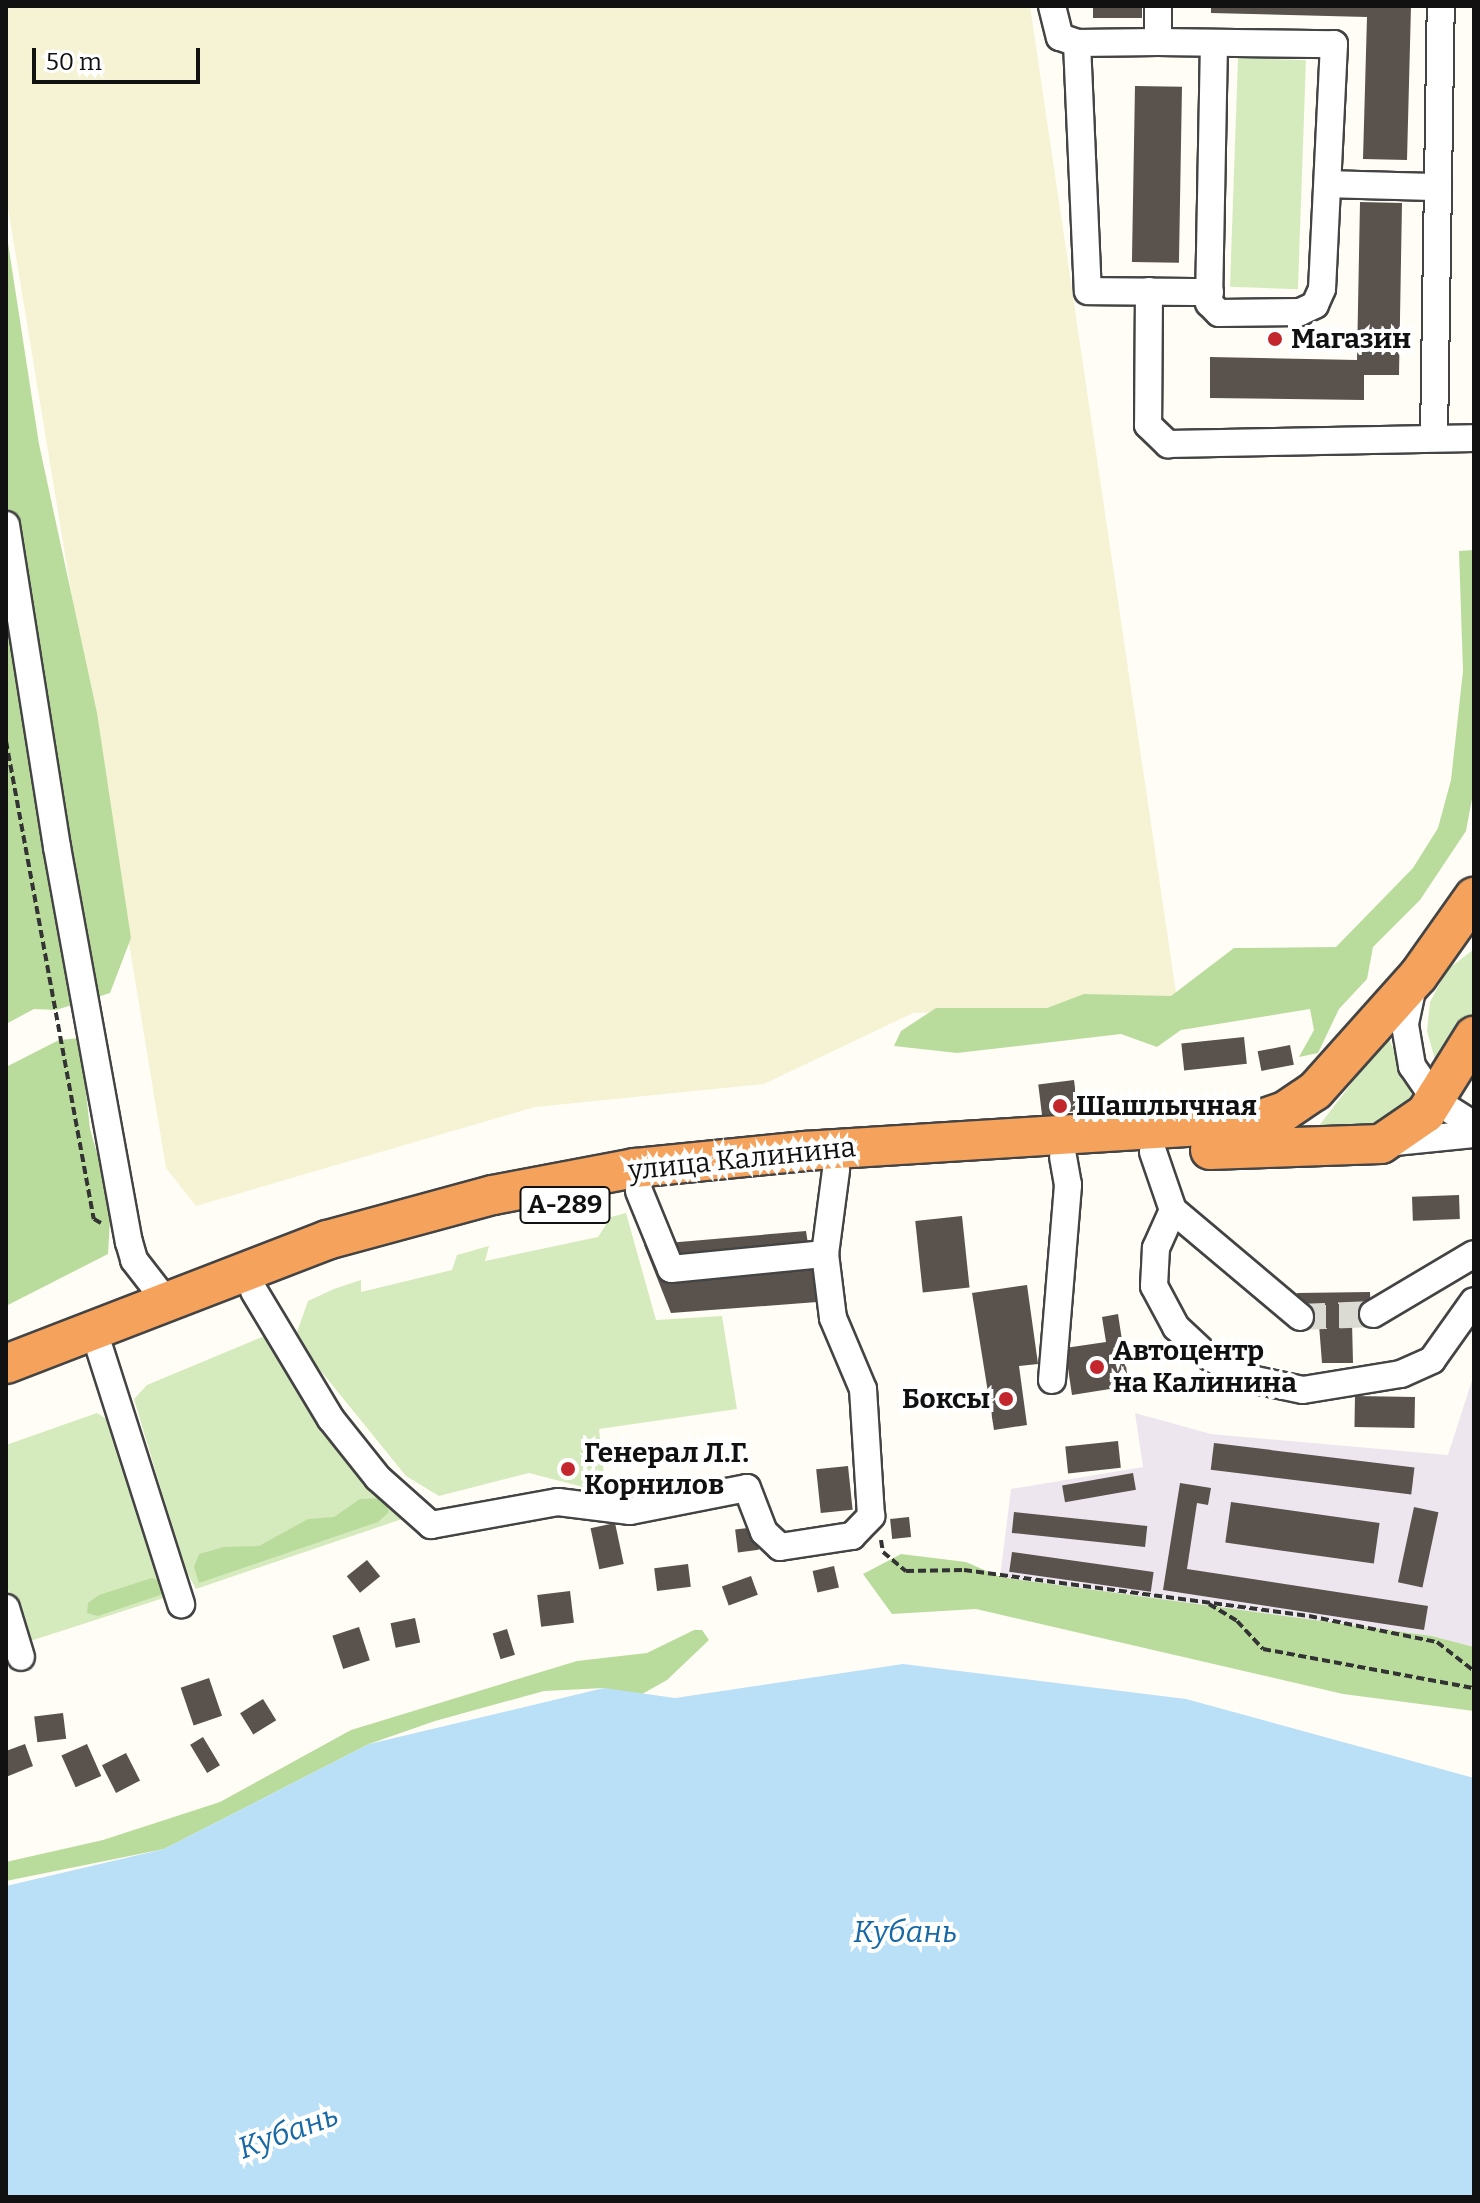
<!DOCTYPE html>
<html>
<head>
<meta charset="utf-8">
<style>
	body { margin:0 }
	#map { position:relative; width:1480px; height:2203px; overflow:hidden; background:#fffdf5; font-family:Bitter,serif }
	div>[style] { position:absolute }
	[style*='--x'] { left:calc(var(--x)*1px); top:calc(var(--y)*1px); width:calc(var(--w)*1px); rotate:calc(var(--a)*1deg) }
	.industrial>* { inset:0; background:#eee6ef }
	.farmland>* { inset:0; background:#f6f3d4 }
	.green>* { inset:0; background:#d5ebbd; transform-origin:0 0 }
	.forest>* { inset:0; background:#b9dc9c }
	.water>* { inset:0; background:#b9e0f7 }
	.building>* { inset:0; background:#5a524d; transform-origin:0 0 }
	.minor-tunnel>* { height:26px; margin-top:-13px; transform-origin:0; background:repeating-linear-gradient(90deg,#dbdad3 0 26px,transparent 0 39px) }
	.path>* { height:4px; margin-top:-2px; transform-origin:0; background:repeating-linear-gradient(90deg,#333 0 8px,transparent 0 12px) }
	.roads { filter:drop-shadow(2px 0 #444) drop-shadow(-2px 0 #444) drop-shadow(0 2px #444) drop-shadow(0 -2px #444) }
	.minor>* { height:26px; margin:-13px; padding:0 13px; transform-origin:13px; border-radius:13px; background:#fff }
	.highway>* { height:38px; margin:-19px; padding:0 19px; transform-origin:19px; border-radius:19px; background:#f5a25d }
	.dots>* { width:22px; height:22px; translate:-50% -50%; box-sizing:border-box; border:4px solid #fff; border-radius:50% }
	span { translate:-50% -50%; white-space:nowrap; text-align:center; line-height:1.15; -webkit-text-stroke:8px #fff; paint-order:stroke }
	.shield-label span { padding:2px 6px; background:#fff; border:2px solid; border-radius:6px; -webkit-text-stroke-width:0 }
	.shield-label { font-size:26px; color:#111; font-weight:700 }
	.poi-label { font-size:28px; color:#111; font-weight:700 }
	.left { translate:0 -50%; text-align:left }
	.right { translate:-100% -50%; text-align:right }
	.street-label { font-size:28px; color:#111 }
	.water-label { font-size:30px; color:#1768a6; font-style:italic }
	.frame { position:absolute; inset:0; border:8px solid #111; pointer-events:none }
	.scale { position:absolute; left:32px; top:48px; width:168px; height:36px; box-sizing:border-box; border:4px solid #111; border-top:0; padding-left:10px; font-size:24px; line-height:28px; white-space:nowrap; color:#111; -webkit-text-stroke:6px #fff; paint-order:stroke }
</style>
</head>
<body>
<div id="map">
	<div class="industrial">
		<i style="clip-path:polygon(1474px 1374px,1474px 1647px,1432px 1636px,1000px 1577px,1011px 1489px,1143px 1467px,1135px 1413px,1211px 1434px,1448px 1455px)"></i>
	</div>
	<div class="farmland">
		<i style="clip-path:polygon(6px 6px,1030px 6px,1178px 1006px,913px 1013px,764px 1084px,535px 1107px,196px 1206px,166px 1168px,6px 196px)"></i>
	</div>
	<div class="green">
		<i style="left:1238px;top:58px;width:68px;height:229px;rotate:2deg"></i>
		<i style="clip-path:polygon(1474px 949px,1474px 1020px,1436px 1063px,1427px 1031px,1430px 1002px,1447px 970px)"></i>
		<i style="clip-path:polygon(1388px 1036px,1414px 1101px,1381px 1122px,1352px 1131px,1318px 1127px)"></i>
		<i style="clip-path:polygon(626px 1213px,656px 1320px,722px 1316px,737px 1409px,599px 1429px,606px 1493px,529px 1473px,439px 1496px,406px 1476px,316px 1365px,297px 1332px,308px 1301px,334px 1289px,361px 1280px,361px 1292px,452px 1270px,457px 1255px,489px 1246px,485px 1261px,598px 1237px,611px 1217px)"></i>
		<i style="clip-path:polygon(262px 1337px,271px 1340px,405px 1518px,196px 1589px,184px 1567px,134px 1399px,147px 1385px)"></i>
		<i style="clip-path:polygon(97px 1413px,119px 1427px,173px 1595px,24px 1643px,6px 1583px,6px 1445px)"></i>
	</div>
	<div class="forest">
		<i style="clip-path:polygon(6px 230px,39px 444px,97px 713px,131px 938px,110px 993px,56px 1010px,34px 1009px,6px 1024px)"></i>
		<i style="clip-path:polygon(1474px 550px,1474px 788px,1466px 831px,1420px 900px,1373px 947px,1367px 979px,1339px 1009px,1318px 1053px,1299px 1057px,1314px 1030px,1310px 1009px,1181px 1030px,1157px 1047px,1121px 1034px,957px 1053px,894px 1046px,901px 1031px,936px 1008px,1047px 1008px,1084px 994px,1171px 996px,1234px 948px,1336px 947px,1413px 868px,1438px 828px,1451px 780px,1463px 671px,1459px 551px)"></i>
		<i style="clip-path:polygon(80px 1038px,90px 1129px,111px 1202px,108px 1254px,6px 1306px,6px 1067px,59px 1040px)"></i>
		<i style="clip-path:polygon(383px 1498px,389px 1512px,378px 1522px,199px 1583px,194px 1567px,199px 1554px,224px 1547px,259px 1546px,308px 1519px,334px 1517px,360px 1499px)"></i>
		<i style="clip-path:polygon(901px 1554px,966px 1562px,1000px 1577px,1432px 1636px,1474px 1647px,1474px 1711px,1343px 1694px,976px 1609px,892px 1614px,863px 1574px)"></i>
		<i style="clip-path:polygon(152px 1578px,162px 1581px,166px 1593px,98px 1616px,87px 1613px,88px 1603px,99px 1595px)"></i>
		<i style="clip-path:polygon(694px 1630px,702px 1630px,709px 1640px,667px 1680px,635px 1698px,604px 1688px,544px 1691px,435px 1721px,369px 1744px,164px 1849px,6px 1881px,6px 1862px,103px 1840px,220px 1802px,351px 1730px,577px 1661px,647px 1653px)"></i>
	</div>
	<div class="water">
		<i style="clip-path:polygon(903px 1664px,1186px 1699px,1474px 1778px,1474px 2197px,6px 2197px,6px 1886px,164px 1849px,369px 1744px,604px 1688px,675px 1698px)"></i>
	</div>
	<div class="building">
		<i style="left:1093px;top:6px;width:49px;height:12px"></i>
		<i style="clip-path:polygon(1211px 6px,1411px 6px,1407px 160px,1363px 159px,1367px 17px,1211px 13px)"></i>
		<i style="left:1135px;top:86px;width:47px;height:176px;rotate:1deg"></i>
		<i style="clip-path:polygon(1360px 202px,1402px 203px,1399px 375px,1364px 375px,1364px 400px,1210px 398px,1210px 357px,1357px 360px)"></i>
		<i style="left:1244px;top:1037px;width:27px;height:63px;rotate:84deg"></i>
		<i style="left:1290px;top:1045px;width:20px;height:33px;rotate:79deg"></i>
		<i style="left:1074px;top:1080px;width:31px;height:36px;rotate:83deg"></i>
		<i style="left:1459px;top:1195px;width:24px;height:47px;rotate:88deg"></i>
		<i style="left:962px;top:1216px;width:72px;height:47px;rotate:84deg"></i>
		<i style="clip-path:polygon(806px 1231px,817px 1302px,671px 1313px,644px 1245px)"></i>
		<i style="clip-path:polygon(1027px 1285px,1038px 1364px,1019px 1366px,1027px 1425px,994px 1430px,972px 1293px)"></i>
		<i style="clip-path:polygon(1370px 1292px,1371px 1322px,1352px 1322px,1353px 1363px,1322px 1363px,1319px 1325px,1300px 1321px,1297px 1293px)"></i>
		<i style="clip-path:polygon(1118px 1314px,1129px 1386px,1072px 1395px,1065px 1348px,1106px 1342px,1102px 1317px)"></i>
		<i style="left:1355px;top:1396px;width:60px;height:31px;rotate:1deg"></i>
		<i style="left:1118px;top:1441px;width:27px;height:53px;rotate:84deg"></i>
		<i style="left:1214px;top:1443px;width:202px;height:27px;rotate:7deg"></i>
		<i style="left:848px;top:1466px;width:44px;height:32px;rotate:84deg"></i>
		<i style="left:1133px;top:1473px;width:17px;height:72px;rotate:80deg"></i>
		<i style="clip-path:polygon(1180px 1483px,1211px 1488px,1208px 1505px,1197px 1503px,1187px 1569px,1428px 1606px,1424px 1630px,1163px 1590px)"></i>
		<i style="left:1231px;top:1502px;width:150px;height:41px;rotate:8deg"></i>
		<i style="left:1414px;top:1507px;width:25px;height:77px;rotate:12deg"></i>
		<i style="left:1014px;top:1512px;width:134px;height:21px;rotate:6deg"></i>
		<i style="left:909px;top:1517px;width:20px;height:19px;rotate:84deg"></i>
		<i style="left:615px;top:1523px;width:42px;height:25px;rotate:78deg"></i>
		<i style="left:756px;top:1527px;width:23px;height:21px;rotate:83deg"></i>
		<i style="left:1012px;top:1552px;width:143px;height:20px;rotate:8deg"></i>
		<i style="left:367px;top:1560px;width:21px;height:26px;rotate:51deg"></i>
		<i style="left:688px;top:1564px;width:23px;height:34px;rotate:83deg"></i>
		<i style="left:834px;top:1566px;width:22px;height:22px;rotate:77deg"></i>
		<i style="left:751px;top:1576px;width:20px;height:31px;rotate:70deg"></i>
		<i style="left:570px;top:1591px;width:32px;height:33px;rotate:83deg"></i>
		<i style="left:415px;top:1618px;width:25px;height:25px;rotate:78deg"></i>
		<i style="left:359px;top:1627px;width:35px;height:28px;rotate:72deg"></i>
		<i style="left:507px;top:1629px;width:27px;height:15px;rotate:73deg"></i>
		<i style="left:209px;top:1678px;width:40px;height:30px;rotate:71deg"></i>
		<i style="left:263px;top:1699px;width:25px;height:27px;rotate:58deg"></i>
		<i style="left:63px;top:1713px;width:26px;height:29px;rotate:83deg"></i>
		<i style="left:203px;top:1737px;width:33px;height:15px;rotate:59deg"></i>
		<i style="clip-path:polygon(25px 1744px,33px 1766px,6px 1777px,6px 1751px)"></i>
		<i style="left:87px;top:1744px;width:35px;height:28px;rotate:66deg"></i>
		<i style="left:126px;top:1753px;width:31px;height:27px;rotate:63deg"></i>
	</div>
	<div class="minor-tunnel">
		<i style="--x:1300;--y:1317;--w:73;--a:-2.4"></i>
	</div>
	<div class="path">
		<i style="--x:6;--y:741;--w:486;--a:79.6"></i>
		<i style="--x:94;--y:1219;--w:8;--a:30"></i>
		<i style="--x:881;--y:1540;--w:12;--a:81"></i>
		<i style="--x:883;--y:1552;--w:30;--a:40"></i>
		<i style="--x:906;--y:1571;--w:58;--a:-1"></i>
		<i style="--x:964;--y:1570;--w:348;--a:7.6"></i>
		<i style="--x:1309;--y:1616;--w:131;--a:11.5"></i>
		<i style="--x:1437;--y:1642;--w:47;--a:38.1"></i>
		<i style="--x:1209;--y:1604;--w:33;--a:31"></i>
		<i style="--x:1237;--y:1621;--w:38;--a:47"></i>
		<i style="--x:1263;--y:1649;--w:215;--a:10.5"></i>
	</div>
	<div class="roads">
		<div class="minor">
			<i style="--x:1052;--y:6;--w:32;--a:76"></i>
			<i style="--x:1060;--y:37;--w:18;--a:19"></i>
			<i style="--x:1077;--y:43;--w:81;--a:-0.7"></i>
			<i style="--x:1158;--y:42;--w:176;--a:0.7"></i>
			<i style="--x:1334;--y:44;--w:245;--a:92.8"></i>
			<i style="--x:1322;--y:289;--w:17;--a:114"></i>
			<i style="--x:1315;--y:305;--w:17;--a:155"></i>
			<i style="--x:1300;--y:312;--w:81;--a:179.3"></i>
			<i style="--x:1219;--y:313;--w:14;--a:-135"></i>
			<i style="--x:1209;--y:303;--w:260;--a:-88.9"></i>
			<i style="--x:1158;--y:42;--w:36;--a:-90"></i>
			<i style="--x:1077;--y:43;--w:248;--a:87.5"></i>
			<i style="--x:1088;--y:291;--w:122;--a:0.5"></i>
			<i style="--x:1328;--y:184;--w:110;--a:1.6"></i>
			<i style="--x:1149;--y:291;--w:134;--a:90.4"></i>
			<i style="--x:1148;--y:425;--w:28;--a:44"></i>
			<i style="--x:1168;--y:444;--w:306;--a:-1.1"></i>
			<i style="--x:1434;--y:437;--w:431;--a:-89.1"></i>
			<i style="--x:6;--y:525;--w:326;--a:81"></i>
			<i style="--x:57;--y:847;--w:402;--a:79.7"></i>
			<i style="--x:129;--y:1242;--w:19;--a:74"></i>
			<i style="--x:134;--y:1260;--w:51;--a:52.2"></i>
			<i style="--x:1413;--y:986;--w:40;--a:102"></i>
			<i style="--x:1405;--y:1025;--w:42;--a:80.3"></i>
			<i style="--x:1412;--y:1066;--w:42;--a:55.6"></i>
			<i style="--x:1436;--y:1101;--w:45;--a:32.3"></i>
			<i style="--x:1385;--y:1143;--w:89;--a:-5.8"></i>
			<i style="--x:1153;--y:1152;--w:61;--a:71"></i>
			<i style="--x:1173;--y:1210;--w:166;--a:40.1"></i>
			<i style="--x:639;--y:1191;--w:84;--a:67.7"></i>
			<i style="--x:671;--y:1269;--w:155;--a:-5.6"></i>
			<i style="--x:1173;--y:1210;--w:42;--a:114.1"></i>
			<i style="--x:1156;--y:1248;--w:38;--a:93"></i>
			<i style="--x:1154;--y:1286;--w:47;--a:61.8"></i>
			<i style="--x:1176;--y:1327;--w:41;--a:43"></i>
			<i style="--x:1206;--y:1355;--w:46;--a:29.9"></i>
			<i style="--x:1246;--y:1378;--w:58;--a:11.9"></i>
			<i style="--x:1303;--y:1390;--w:99;--a:-9.3"></i>
			<i style="--x:1401;--y:1374;--w:34;--a:-24"></i>
			<i style="--x:1432;--y:1360;--w:72;--a:-54.6"></i>
			<i style="--x:254;--y:1291;--w:149;--a:59"></i>
			<i style="--x:331;--y:1419;--w:75;--a:51.5"></i>
			<i style="--x:378;--y:1478;--w:71;--a:41.6"></i>
			<i style="--x:431;--y:1525;--w:129;--a:-10.3"></i>
			<i style="--x:558;--y:1502;--w:73;--a:7.1"></i>
			<i style="--x:630;--y:1511;--w:119;--a:-11.1"></i>
			<i style="--x:747;--y:1488;--w:47;--a:68.9"></i>
			<i style="--x:764;--y:1532;--w:22;--a:43"></i>
			<i style="--x:780;--y:1547;--w:73;--a:-8.7"></i>
			<i style="--x:852;--y:1536;--w:28;--a:-46"></i>
			<i style="--x:871;--y:1516;--w:127;--a:-93.6"></i>
			<i style="--x:863;--y:1389;--w:77;--a:-112.9"></i>
			<i style="--x:833;--y:1318;--w:64;--a:-97.1"></i>
			<i style="--x:825;--y:1254;--w:85;--a:-82.5"></i>
			<i style="--x:1373;--y:1314;--w:117;--a:-30.7"></i>
			<i style="--x:100;--y:1350;--w:267;--a:72.3"></i>
			<i style="--x:1052;--y:1380;--w:196;--a:-85.3"></i>
			<i style="--x:1068;--y:1185;--w:28;--a:-100"></i>
			<i style="--x:6;--y:1608;--w:51;--a:73"></i>
		</div>
		<div class="highway">
			<i style="--x:1210;--y:1150;--w:171;--a:-2"></i>
			<i style="--x:1381;--y:1144;--w:55;--a:-34.6"></i>
			<i style="--x:1426;--y:1113;--w:91;--a:-58.1"></i>
			<i style="--x:6;--y:1364;--w:344;--a:-21.1"></i>
			<i style="--x:327;--y:1240;--w:172;--a:-15.2"></i>
			<i style="--x:493;--y:1195;--w:145;--a:-10.8"></i>
			<i style="--x:635;--y:1168;--w:170;--a:-5.7"></i>
			<i style="--x:804;--y:1151;--w:447;--a:-3.6"></i>
			<i style="--x:1250;--y:1123;--w:37;--a:-19"></i>
			<i style="--x:1285;--y:1111;--w:36;--a:-34"></i>
			<i style="--x:1315;--y:1091;--w:154;--a:-48.2"></i>
			<i style="--x:1418;--y:976;--w:97;--a:-54.7"></i>
		</div>
	</div>
	<div class="dots">
		<i style="left:1275px;top:339px;background:#c4262e"></i>
		<i style="left:1060px;top:1106px;background:#c4262e"></i>
		<i style="left:1097px;top:1367px;background:#c4262e"></i>
		<i style="left:1006px;top:1399px;background:#c4262e"></i>
		<i style="left:568px;top:1469px;background:#c4262e"></i>
	</div>
	<div class="shield-label">
		<span style="left:565px;top:1205px">А-289</span>
	</div>
	<div class="poi-label">
		<span class="left" style="left:1291px;top:339px">Магазин</span>
		<span class="left" style="left:1076px;top:1106px">Шашлычная</span>
		<span class="left" style="left:1113px;top:1367px">Автоцентр<br>на Калинина</span>
		<span class="right" style="left:990px;top:1399px">Боксы</span>
		<span class="left" style="left:584px;top:1469px">Генерал Л.Г.<br>Корнилов</span>
	</div>
	<div class="street-label">
		<span style="left:742px;top:1159px;rotate:-6deg">улица Калинина</span>
	</div>
	<div class="water-label">
		<span style="left:905px;top:1932px">Кубань</span>
		<span style="left:288px;top:2132px;rotate:-20deg">Кубань</span>
	</div>
	<div class="frame"></div>
	<div class="scale">50 m</div>
</div>
</body>
</html>
